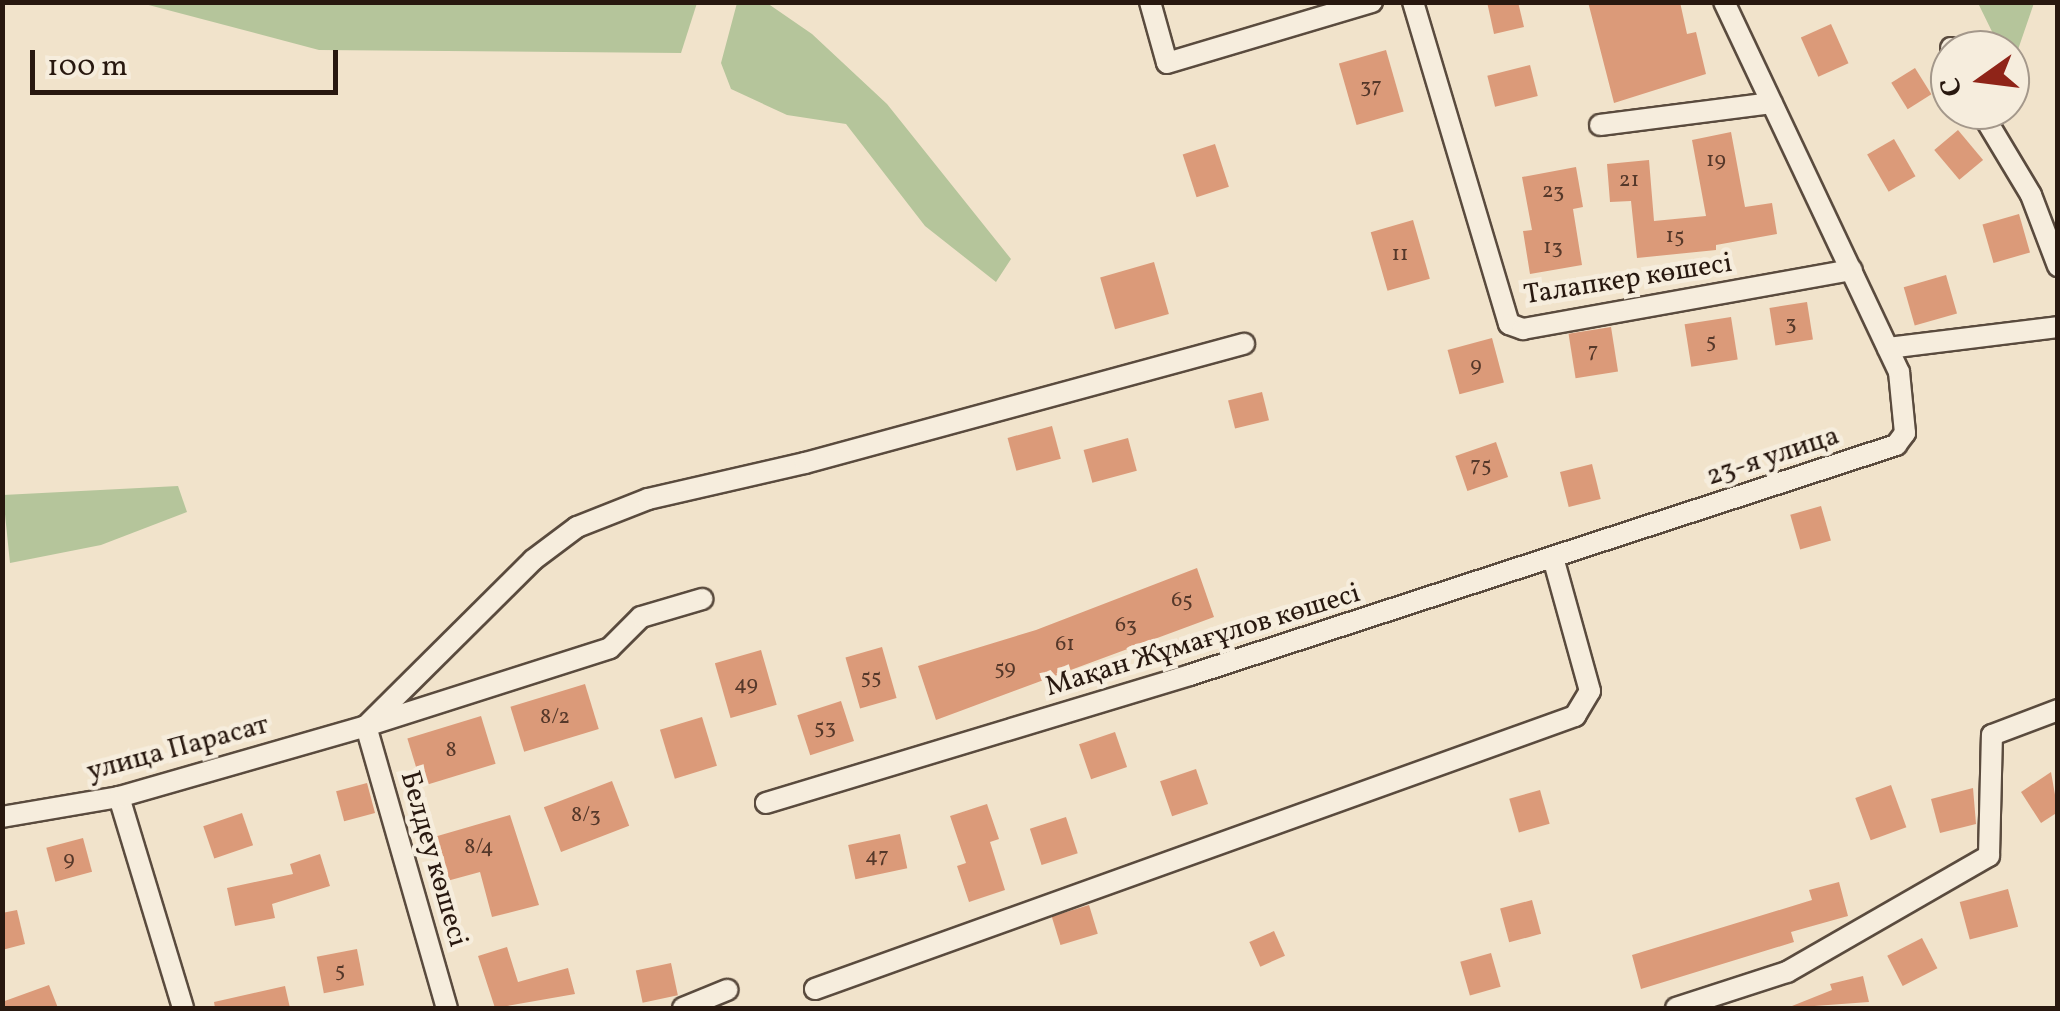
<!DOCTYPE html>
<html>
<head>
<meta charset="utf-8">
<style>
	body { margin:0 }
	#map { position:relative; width:2060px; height:1011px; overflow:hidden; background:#f1e3cb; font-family:Vollkorn,serif }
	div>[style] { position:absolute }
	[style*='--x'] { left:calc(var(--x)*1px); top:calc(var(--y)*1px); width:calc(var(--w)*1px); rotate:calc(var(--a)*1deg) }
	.green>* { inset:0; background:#b5c59b }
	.building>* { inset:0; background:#db9a79; transform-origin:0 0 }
	.roads { filter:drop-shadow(2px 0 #5a4b3e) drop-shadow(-2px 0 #5a4b3e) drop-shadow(0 2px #5a4b3e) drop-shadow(0 -2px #5a4b3e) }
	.minor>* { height:20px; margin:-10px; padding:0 10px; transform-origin:10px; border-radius:10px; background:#f6eddd }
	span { translate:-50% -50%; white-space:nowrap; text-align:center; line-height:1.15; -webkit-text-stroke:9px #f6eddd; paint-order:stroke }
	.number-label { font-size:22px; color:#55382a }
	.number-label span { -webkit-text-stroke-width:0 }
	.street-label { font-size:28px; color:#28180f }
	.frame { position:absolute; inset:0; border:5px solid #28180f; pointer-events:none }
	.north { position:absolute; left:1930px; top:30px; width:100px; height:100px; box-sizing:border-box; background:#f6eddd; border:2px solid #a4988b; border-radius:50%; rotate:256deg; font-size:28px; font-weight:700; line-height:40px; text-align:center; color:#28180f }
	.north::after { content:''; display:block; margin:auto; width:35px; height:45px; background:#8f2418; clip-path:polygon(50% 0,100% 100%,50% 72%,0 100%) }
	.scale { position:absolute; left:30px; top:50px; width:308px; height:45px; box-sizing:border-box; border:5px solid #28180f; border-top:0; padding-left:12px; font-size:30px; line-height:35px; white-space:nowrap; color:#28180f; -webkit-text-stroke:8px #f6eddd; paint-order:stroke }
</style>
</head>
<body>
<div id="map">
	<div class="green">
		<i style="clip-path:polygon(141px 3px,697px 2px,697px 3px,681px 53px,319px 50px)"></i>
		<i style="clip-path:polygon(737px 3px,767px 3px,812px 34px,887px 104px,1011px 259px,996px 282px,925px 226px,846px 124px,787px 115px,731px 89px,721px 63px)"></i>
		<i style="clip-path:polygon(1978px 3px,2034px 3px,2011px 70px,2010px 50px,2001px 50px)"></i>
		<i style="clip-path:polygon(178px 486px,187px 512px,101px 545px,10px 563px,3px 495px)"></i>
	</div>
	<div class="building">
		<i style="clip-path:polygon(1487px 2px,1518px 2px,1524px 27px,1494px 34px)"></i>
		<i style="clip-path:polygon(1588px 2px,1680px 2px,1687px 34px,1696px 32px,1706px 74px,1614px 103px)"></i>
		<i style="left:1831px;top:24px;width:43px;height:33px;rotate:66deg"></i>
		<i style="left:1386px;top:50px;width:64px;height:49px;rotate:74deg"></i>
		<i style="left:1530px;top:65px;width:32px;height:44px;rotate:76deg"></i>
		<i style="left:1915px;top:68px;width:31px;height:28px;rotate:58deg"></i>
		<i style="left:1958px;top:130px;width:39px;height:31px;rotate:50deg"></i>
		<i style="clip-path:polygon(1731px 132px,1745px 207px,1772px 203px,1777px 234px,1716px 245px,1716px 250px,1637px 258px,1631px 201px,1610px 202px,1607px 164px,1649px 160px,1654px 221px,1706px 216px,1692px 140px)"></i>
		<i style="left:1894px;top:139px;width:43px;height:31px;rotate:60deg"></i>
		<i style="left:1215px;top:144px;width:45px;height:34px;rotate:72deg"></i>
		<i style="clip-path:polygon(1576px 167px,1583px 207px,1573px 209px,1582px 265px,1530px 274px,1523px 231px,1532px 230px,1522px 177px)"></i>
		<i style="left:2019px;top:214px;width:40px;height:38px;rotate:74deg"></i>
		<i style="left:1413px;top:220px;width:61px;height:44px;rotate:74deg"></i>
		<i style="left:1154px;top:262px;width:54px;height:56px;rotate:74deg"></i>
		<i style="left:1946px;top:275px;width:40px;height:44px;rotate:74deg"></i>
		<i style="left:1807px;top:302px;width:38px;height:38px;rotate:81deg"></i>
		<i style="left:1731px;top:317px;width:43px;height:47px;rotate:81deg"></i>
		<i style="left:1611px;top:327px;width:45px;height:43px;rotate:81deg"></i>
		<i style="left:1492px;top:338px;width:46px;height:46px;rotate:75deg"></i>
		<i style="left:1262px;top:392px;width:29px;height:35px;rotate:76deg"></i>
		<i style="left:1052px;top:426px;width:34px;height:46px;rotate:75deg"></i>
		<i style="left:1128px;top:438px;width:34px;height:46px;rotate:75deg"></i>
		<i style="left:1496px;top:442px;width:37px;height:43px;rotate:71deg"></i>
		<i style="left:1592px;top:464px;width:36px;height:33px;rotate:76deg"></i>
		<i style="left:1821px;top:506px;width:36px;height:32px;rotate:74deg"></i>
		<i style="clip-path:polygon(1197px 568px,1214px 617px,936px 720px,918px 666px,1036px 630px)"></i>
		<i style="left:882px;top:647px;width:53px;height:38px;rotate:74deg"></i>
		<i style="left:761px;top:650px;width:57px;height:48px;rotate:74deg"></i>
		<i style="left:585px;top:684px;width:47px;height:78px;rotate:73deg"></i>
		<i style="left:841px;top:701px;width:42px;height:46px;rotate:72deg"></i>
		<i style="left:481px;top:716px;width:50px;height:77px;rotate:73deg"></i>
		<i style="left:702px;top:717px;width:51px;height:44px;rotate:73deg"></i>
		<i style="left:1115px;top:732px;width:37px;height:38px;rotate:71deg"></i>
		<i style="left:1196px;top:769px;width:37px;height:38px;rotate:71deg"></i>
		<i style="clip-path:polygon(2051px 772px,2058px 812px,2041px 823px,2021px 792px)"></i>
		<i style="left:612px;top:781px;width:48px;height:73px;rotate:69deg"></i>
		<i style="left:367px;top:783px;width:31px;height:32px;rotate:75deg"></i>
		<i style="left:1891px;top:785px;width:45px;height:38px;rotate:70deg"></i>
		<i style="clip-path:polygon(1973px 788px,1976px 824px,1940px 833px,1931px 799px)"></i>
		<i style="left:1540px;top:790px;width:35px;height:32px;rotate:74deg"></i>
		<i style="clip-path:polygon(987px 804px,999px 839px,990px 842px,1005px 890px,969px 902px,957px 866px,966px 863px,950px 816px)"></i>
		<i style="left:242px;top:813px;width:34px;height:41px;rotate:71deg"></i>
		<i style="clip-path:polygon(510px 815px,539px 905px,492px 917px,480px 872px,447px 881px,434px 837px)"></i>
		<i style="left:1066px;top:817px;width:38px;height:38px;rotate:72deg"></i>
		<i style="left:900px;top:834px;width:35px;height:53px;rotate:78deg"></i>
		<i style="left:83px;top:838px;width:35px;height:38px;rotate:75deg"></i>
		<i style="clip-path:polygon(320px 854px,330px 886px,272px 904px,275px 918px,235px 926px,227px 888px,293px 874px,290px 864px)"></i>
		<i style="clip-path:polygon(1839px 882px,1848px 916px,1791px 932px,1794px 942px,1641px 989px,1632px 955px,1812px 900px,1809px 890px)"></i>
		<i style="left:2008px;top:889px;width:39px;height:50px;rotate:75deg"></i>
		<i style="left:1532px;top:900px;width:35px;height:33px;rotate:75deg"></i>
		<i style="left:1089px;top:905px;width:30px;height:39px;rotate:73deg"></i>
		<i style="clip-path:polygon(17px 910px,25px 944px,2px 950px,2px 913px)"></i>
		<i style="left:1274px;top:931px;width:27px;height:27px;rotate:66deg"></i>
		<i style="left:1922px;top:938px;width:34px;height:39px;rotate:63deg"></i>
		<i style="clip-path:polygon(507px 947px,518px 982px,568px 968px,575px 994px,495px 1008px,478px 956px)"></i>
		<i style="left:357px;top:949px;width:37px;height:41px;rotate:79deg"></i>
		<i style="left:1491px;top:953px;width:35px;height:32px;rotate:74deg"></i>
		<i style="left:671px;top:963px;width:33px;height:36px;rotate:78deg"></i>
		<i style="clip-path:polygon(1863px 976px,1869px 1002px,1787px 1008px,1832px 990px,1830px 984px)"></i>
		<i style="clip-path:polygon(49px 985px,58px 1008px,2px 1008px,2px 1002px)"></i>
		<i style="clip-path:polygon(285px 986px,290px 1008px,215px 1008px,214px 1002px)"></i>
	</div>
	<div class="roads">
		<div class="minor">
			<i style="--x:1150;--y:2;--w:63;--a:74.4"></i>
			<i style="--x:1167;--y:63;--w:214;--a:-16.6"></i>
			<i style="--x:1413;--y:2;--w:336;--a:73.4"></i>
			<i style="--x:1509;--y:324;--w:15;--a:20"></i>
			<i style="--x:1523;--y:329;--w:334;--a:-10.2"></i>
			<i style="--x:1951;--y:48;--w:2;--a:63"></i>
			<i style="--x:1980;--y:110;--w:99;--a:59"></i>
			<i style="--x:2031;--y:195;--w:76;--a:69.2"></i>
			<i style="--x:1600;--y:125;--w:173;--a:-7.3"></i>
			<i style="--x:1888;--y:348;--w:171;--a:-7"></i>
			<i style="--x:366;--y:726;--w:235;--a:-44.8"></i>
			<i style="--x:533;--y:560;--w:55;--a:-36.9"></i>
			<i style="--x:577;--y:527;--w:76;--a:-21.5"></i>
			<i style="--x:648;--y:499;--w:161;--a:-12.9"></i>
			<i style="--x:805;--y:463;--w:455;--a:-15.2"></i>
			<i style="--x:366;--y:726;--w:293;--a:74"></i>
			<i style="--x:119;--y:797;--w:220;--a:73.1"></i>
			<i style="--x:766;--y:803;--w:443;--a:-16.8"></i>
			<i style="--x:1190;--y:675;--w:743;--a:-18.04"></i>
			<i style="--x:1896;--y:445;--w:15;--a:-53"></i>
			<i style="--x:1905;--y:433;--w:61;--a:-95.6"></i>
			<i style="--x:1899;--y:372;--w:409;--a:-115.3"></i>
			<i style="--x:2;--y:817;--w:119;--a:-9.7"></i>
			<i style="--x:119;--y:797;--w:257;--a:-16"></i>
			<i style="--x:366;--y:726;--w:256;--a:-17.7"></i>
			<i style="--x:610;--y:648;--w:44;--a:-45"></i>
			<i style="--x:641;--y:617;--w:64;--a:-16.4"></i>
			<i style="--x:815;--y:989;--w:808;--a:-19.76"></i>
			<i style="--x:1575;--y:716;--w:29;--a:-59"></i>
			<i style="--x:1590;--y:691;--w:138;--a:-105.5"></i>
			<i style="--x:683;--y:1008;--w:48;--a:-22.2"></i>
			<i style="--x:1676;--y:1008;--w:117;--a:-18"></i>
			<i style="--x:1787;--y:972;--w:233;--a:-29.9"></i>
			<i style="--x:1989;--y:856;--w:121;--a:-88.6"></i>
			<i style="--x:1992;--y:735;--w:71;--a:-20.7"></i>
		</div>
	</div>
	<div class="number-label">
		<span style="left:1371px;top:87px">37</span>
		<span style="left:1716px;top:161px">19</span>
		<span style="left:1629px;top:181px">21</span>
		<span style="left:1553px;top:192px">23</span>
		<span style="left:1675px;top:237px">15</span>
		<span style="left:1553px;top:248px">13</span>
		<span style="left:1400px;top:255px">11</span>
		<span style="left:1791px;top:324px">3</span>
		<span style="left:1711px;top:342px">5</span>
		<span style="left:1593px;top:352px">7</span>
		<span style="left:1476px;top:366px">9</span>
		<span style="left:1481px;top:466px">75</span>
		<span style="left:1182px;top:601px">65</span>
		<span style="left:1126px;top:626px">63</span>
		<span style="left:1065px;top:645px">61</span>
		<span style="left:1005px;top:669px">59</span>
		<span style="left:871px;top:678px">55</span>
		<span style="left:746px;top:685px">49</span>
		<span style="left:555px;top:718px">8/2</span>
		<span style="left:825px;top:728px">53</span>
		<span style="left:451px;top:751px">8</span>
		<span style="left:586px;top:816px">8/3</span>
		<span style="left:479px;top:848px">8/4</span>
		<span style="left:877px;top:857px">47</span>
		<span style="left:69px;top:860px">9</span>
		<span style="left:340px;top:971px">5</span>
	</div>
	<div class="street-label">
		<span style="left:1628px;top:280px;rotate:-9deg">Талапкер көшесі</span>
		<span style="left:1773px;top:457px;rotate:-18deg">23-я улица</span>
		<span style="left:1203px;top:641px;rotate:-17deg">Мақан Жұмағұлов көшесі</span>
		<span style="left:178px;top:749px;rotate:-15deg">улица Парасат</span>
		<span style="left:433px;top:859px;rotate:74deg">Белдеу көшесі</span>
	</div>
	<div class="frame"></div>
	<div class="north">С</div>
	<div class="scale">100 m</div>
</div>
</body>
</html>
